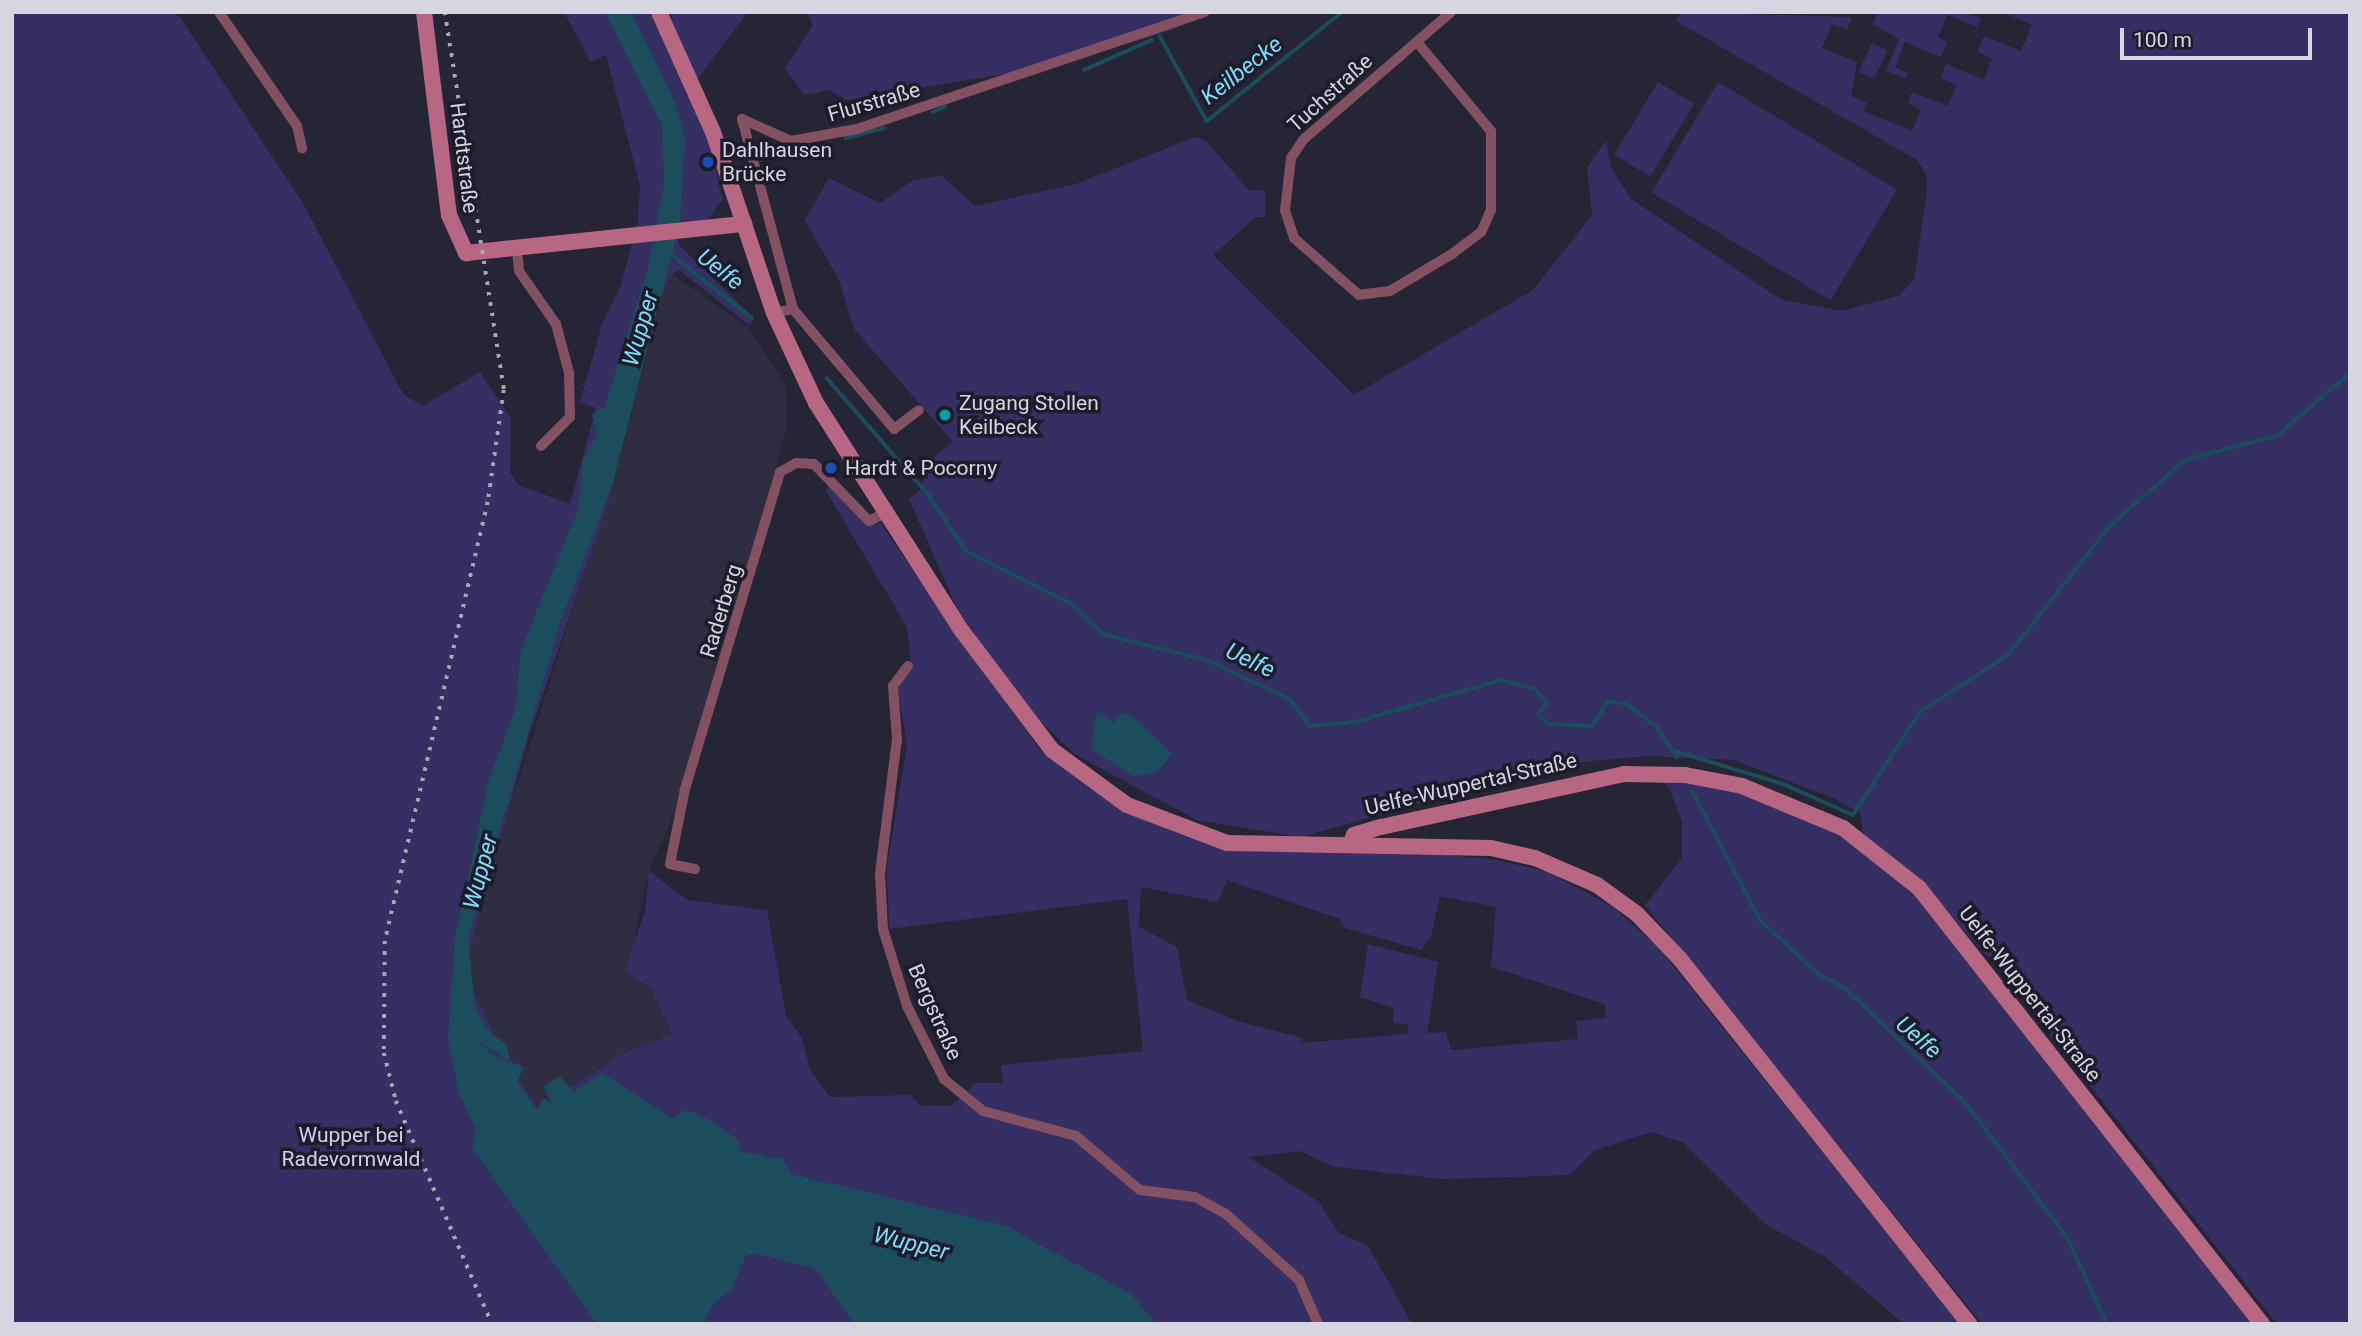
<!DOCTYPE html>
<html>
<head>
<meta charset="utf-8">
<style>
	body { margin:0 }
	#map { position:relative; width:2362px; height:1336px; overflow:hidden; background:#262535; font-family:Roboto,sans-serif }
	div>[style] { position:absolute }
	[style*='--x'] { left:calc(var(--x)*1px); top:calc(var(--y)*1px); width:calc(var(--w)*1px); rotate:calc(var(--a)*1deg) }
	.built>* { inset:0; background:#2f2d42 }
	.green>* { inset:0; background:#362f63; transform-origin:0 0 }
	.water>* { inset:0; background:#1b4d5c }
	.stream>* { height:3.5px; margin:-1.75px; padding:0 1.75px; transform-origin:1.75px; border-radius:1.75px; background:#1b4d5c }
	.minor>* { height:10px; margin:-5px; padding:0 5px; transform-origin:5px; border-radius:5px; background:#835162 }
	.secondary>* { height:16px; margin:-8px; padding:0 8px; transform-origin:8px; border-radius:8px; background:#b76782 }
	.rail>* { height:3.5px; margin-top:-1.75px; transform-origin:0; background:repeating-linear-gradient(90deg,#a6a6b1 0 3.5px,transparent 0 10.5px) }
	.dots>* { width:19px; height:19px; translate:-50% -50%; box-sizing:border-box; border:4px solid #1d1c2a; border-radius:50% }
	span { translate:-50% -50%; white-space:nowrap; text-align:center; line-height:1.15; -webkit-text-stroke:7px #1d1c2a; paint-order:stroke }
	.street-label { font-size:21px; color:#d6d6e0 }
	.poi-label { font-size:21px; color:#d6d6e0 }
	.left { translate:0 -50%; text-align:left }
	.park-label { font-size:21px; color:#d0cff3 }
	.water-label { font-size:23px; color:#7cdefc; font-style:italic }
	.frame { position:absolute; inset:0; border:14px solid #d6d6e0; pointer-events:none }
	.scale { position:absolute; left:2120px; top:28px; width:192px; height:32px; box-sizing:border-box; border:4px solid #d6d6e0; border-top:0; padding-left:9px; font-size:21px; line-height:24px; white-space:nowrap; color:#d6d6e0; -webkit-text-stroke:5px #1d1c2a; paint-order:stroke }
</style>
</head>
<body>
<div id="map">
	<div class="built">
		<i style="clip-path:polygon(669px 272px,748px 327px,785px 383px,788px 424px,685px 789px,649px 871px,635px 935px,650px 987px,674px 1035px,572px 1092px,561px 1076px,552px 1103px,537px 1110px,475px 1006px,468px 939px,613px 483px)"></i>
	</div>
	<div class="green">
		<i style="clip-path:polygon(evenodd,12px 12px,173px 12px,180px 17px,303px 203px,403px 394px,423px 406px,480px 372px,511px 418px,510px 472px,518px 485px,570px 504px,596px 408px,580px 402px,602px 324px,620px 288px,638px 221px,640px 185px,606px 55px,591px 62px,564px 12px,655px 12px,712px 148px,722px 200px,705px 223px,677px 227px,679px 245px,754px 318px,750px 326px,679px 270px,669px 276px,619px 432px,611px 494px,528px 739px,464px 972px,505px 1057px,521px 1064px,516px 1075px,538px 1108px,626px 1052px,673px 1035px,650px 987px,625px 971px,645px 911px,649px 871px,687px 900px,767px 910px,786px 1016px,802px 1038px,810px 1070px,830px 1097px,911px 1095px,919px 1105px,951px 1106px,976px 1083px,1003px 1083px,1001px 1065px,1143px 1051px,1127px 899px,889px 929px,887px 867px,907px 746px,898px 689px,911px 664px,907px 627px,826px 491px,829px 481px,866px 522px,880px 523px,1040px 750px,1127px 812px,1231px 851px,1418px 852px,1497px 860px,1548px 872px,1613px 907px,1659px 948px,1960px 1324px,1904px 1324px,1824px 1256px,1765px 1224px,1682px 1142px,1651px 1132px,1595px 1150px,1570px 1175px,1443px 1179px,1336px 1167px,1299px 1151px,1248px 1157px,1319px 1202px,1338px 1232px,1368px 1246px,1412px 1324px,12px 1324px,12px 12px,1227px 880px,1340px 919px,1345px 928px,1421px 950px,1431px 937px,1440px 896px,1496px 907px,1491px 967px,1605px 1004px,1606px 1018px,1576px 1021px,1578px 1039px,1451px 1050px,1446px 1032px,1427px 1033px,1438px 962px,1368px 944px,1360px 997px,1394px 1008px,1393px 1023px,1409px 1025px,1407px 1034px,1300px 1043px,1303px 1038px,1237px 1021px,1187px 1000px,1177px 947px,1139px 927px,1141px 887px,1218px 902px,1227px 880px)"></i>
		<i style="clip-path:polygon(669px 12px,748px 12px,695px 82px)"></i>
		<i style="clip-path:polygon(807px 12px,1207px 12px,1175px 29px,1058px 65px,847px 100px,830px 90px,804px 95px,785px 68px,813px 25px)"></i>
		<i style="clip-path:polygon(1680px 12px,1852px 17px,1847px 30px,1832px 24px,1822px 48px,1857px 62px,1851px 96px,1867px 103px,1863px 111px,1912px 131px,1921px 110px,1908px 103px,1912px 92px,1948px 106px,1957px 85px,1941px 78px,1946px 64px,1984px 80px,1992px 58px,1977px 52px,1984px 36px,2021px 51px,2032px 25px,2002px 12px,2350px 12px,2350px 1324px,2277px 1324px,2001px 972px,1915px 875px,1864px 835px,1860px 813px,1833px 798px,1734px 760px,1649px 756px,1590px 761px,1476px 787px,1302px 837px,1197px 820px,1076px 755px,1018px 700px,957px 608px,909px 499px,920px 490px,930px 460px,953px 442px,854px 329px,839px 280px,805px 220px,829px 178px,880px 203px,912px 181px,941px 175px,975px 206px,1076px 184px,1195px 137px,1206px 141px,1249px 190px,1265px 191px,1265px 217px,1256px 217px,1213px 255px,1354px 395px,1533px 290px,1592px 215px,1587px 168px,1606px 140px,1611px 168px,1631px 199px,1782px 300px,1842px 311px,1900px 295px,1914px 279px,1927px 193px,1927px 176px,1917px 160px,1676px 21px)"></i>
		<i style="clip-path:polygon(1878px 12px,1968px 12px,1981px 18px,1978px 27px,1947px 15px,1938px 37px,1947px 42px,1941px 57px,1905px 42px,1895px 67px,1908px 73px,1906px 79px,1886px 71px,1899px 39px,1873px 24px)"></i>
		<i style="left:1872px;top:43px;width:17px;height:32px;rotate:25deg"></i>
		<i style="left:1658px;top:82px;width:42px;height:85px;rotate:31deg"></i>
		<i style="left:1718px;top:82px;width:209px;height:129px;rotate:31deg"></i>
		<i style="clip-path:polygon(1653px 774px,1742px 786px,1887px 858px,2262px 1324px,1982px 1324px,1645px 905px,1682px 858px,1682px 821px,1669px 788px)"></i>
	</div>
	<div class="water">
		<i style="clip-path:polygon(605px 12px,631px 12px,675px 102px,685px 138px,680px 223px,613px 483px,561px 620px,468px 939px,475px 1006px,486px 1029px,506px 1044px,510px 1061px,476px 1040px,497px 1057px,524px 1068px,517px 1081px,537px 1110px,543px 1098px,552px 1103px,543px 1087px,561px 1076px,573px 1092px,602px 1073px,672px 1118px,686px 1110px,708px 1119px,738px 1140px,741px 1152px,783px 1159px,791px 1174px,1004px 1225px,1131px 1294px,1157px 1324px,854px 1324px,816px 1269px,755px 1253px,746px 1255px,732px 1289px,713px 1304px,703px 1324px,597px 1324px,472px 1148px,476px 1130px,459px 1093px,448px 1039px,455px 938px,489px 779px,515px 711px,521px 650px,578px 510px,583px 461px,597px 434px,592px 414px,604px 408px,648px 268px,664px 185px,662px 126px)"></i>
		<i style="clip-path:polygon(1097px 710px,1113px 723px,1123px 713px,1135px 718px,1172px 754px,1157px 772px,1133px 776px,1091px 749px)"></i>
	</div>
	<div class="stream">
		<i style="--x:1160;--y:36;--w:97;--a:61.1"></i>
		<i style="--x:1207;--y:121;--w:174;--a:-38.9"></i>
		<i style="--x:1084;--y:70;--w:74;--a:-23.8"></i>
		<i style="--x:933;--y:112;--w:13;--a:-23"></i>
		<i style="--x:846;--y:138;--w:40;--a:-14.4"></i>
		<i style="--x:671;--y:254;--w:103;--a:38.3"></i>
		<i style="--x:827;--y:378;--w:154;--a:49"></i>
		<i style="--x:928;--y:494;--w:69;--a:56.3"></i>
		<i style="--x:966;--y:551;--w:119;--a:26.6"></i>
		<i style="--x:1072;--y:604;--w:43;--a:44.1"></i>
		<i style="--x:1103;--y:634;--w:107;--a:14"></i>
		<i style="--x:1207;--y:660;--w:92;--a:25.2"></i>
		<i style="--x:1290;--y:699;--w:34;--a:53"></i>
		<i style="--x:1310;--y:726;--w:45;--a:-5.1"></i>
		<i style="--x:1355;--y:722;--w:152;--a:-16"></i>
		<i style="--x:1501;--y:680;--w:35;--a:15"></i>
		<i style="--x:1535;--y:689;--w:18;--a:47"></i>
		<i style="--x:1547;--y:702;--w:15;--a:122"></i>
		<i style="--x:1539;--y:715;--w:13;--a:42"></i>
		<i style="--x:1549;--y:724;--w:43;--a:2.7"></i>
		<i style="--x:1592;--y:726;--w:30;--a:-57"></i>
		<i style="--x:1608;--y:701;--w:19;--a:9"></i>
		<i style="--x:1627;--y:704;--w:38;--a:37"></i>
		<i style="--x:1657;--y:727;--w:36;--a:56"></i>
		<i style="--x:1675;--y:751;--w:116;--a:17"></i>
		<i style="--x:1786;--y:785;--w:73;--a:24.1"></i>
		<i style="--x:1853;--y:815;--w:123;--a:-57"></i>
		<i style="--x:1920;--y:712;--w:105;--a:-32.9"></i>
		<i style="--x:2008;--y:655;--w:164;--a:-51.7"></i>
		<i style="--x:2110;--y:526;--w:100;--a:-41.3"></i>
		<i style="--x:2185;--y:460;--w:95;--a:-14.6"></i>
		<i style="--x:2277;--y:436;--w:96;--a:-40.8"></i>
		<i style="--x:1693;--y:792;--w:146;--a:62.2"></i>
		<i style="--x:1761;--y:921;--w:80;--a:42.5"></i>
		<i style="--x:1820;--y:975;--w:27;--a:27"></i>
		<i style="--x:1844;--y:987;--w:167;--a:43.5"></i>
		<i style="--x:1965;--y:1102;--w:171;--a:52.9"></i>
		<i style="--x:2068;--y:1238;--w:94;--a:65.6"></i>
	</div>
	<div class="minor">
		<i style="--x:219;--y:12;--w:138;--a:55.6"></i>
		<i style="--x:297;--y:126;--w:23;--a:77"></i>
		<i style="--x:1417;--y:42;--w:116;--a:50.3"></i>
		<i style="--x:1491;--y:131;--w:79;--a:90"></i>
		<i style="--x:1491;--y:210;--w:24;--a:114"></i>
		<i style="--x:1481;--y:232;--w:36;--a:143"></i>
		<i style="--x:1452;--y:254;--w:72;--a:149.2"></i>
		<i style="--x:1390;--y:291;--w:31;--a:173"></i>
		<i style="--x:1359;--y:295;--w:86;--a:-138.8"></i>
		<i style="--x:1294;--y:238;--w:29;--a:-108"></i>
		<i style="--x:1285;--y:210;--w:52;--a:-83.4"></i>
		<i style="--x:1291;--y:158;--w:23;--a:-56"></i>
		<i style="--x:1304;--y:139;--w:194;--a:-40.8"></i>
		<i style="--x:517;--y:251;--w:20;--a:84"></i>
		<i style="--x:519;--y:271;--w:65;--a:55.1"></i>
		<i style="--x:556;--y:324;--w:51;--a:75.1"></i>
		<i style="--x:569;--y:373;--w:44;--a:88.7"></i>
		<i style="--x:570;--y:417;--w:41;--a:135"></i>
		<i style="--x:793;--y:309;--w:157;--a:49.9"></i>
		<i style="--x:894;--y:429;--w:31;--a:-37"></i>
		<i style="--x:774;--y:313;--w:19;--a:-12"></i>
		<i style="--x:793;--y:309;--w:197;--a:-105"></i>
		<i style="--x:742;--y:119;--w:54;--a:24.2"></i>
		<i style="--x:791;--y:141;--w:67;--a:-10.3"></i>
		<i style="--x:857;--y:129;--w:367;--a:-18.6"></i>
		<i style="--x:908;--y:666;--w:25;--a:127"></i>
		<i style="--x:893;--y:686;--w:53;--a:85.7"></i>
		<i style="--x:897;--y:739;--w:136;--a:97.2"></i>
		<i style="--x:880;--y:874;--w:55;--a:86.9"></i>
		<i style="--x:883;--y:929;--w:81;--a:72.7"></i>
		<i style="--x:907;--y:1006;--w:82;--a:63.1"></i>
		<i style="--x:944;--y:1079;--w:50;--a:39.4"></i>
		<i style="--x:983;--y:1111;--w:96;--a:15"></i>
		<i style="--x:1076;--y:1136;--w:84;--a:40.2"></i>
		<i style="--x:1140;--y:1190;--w:55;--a:7.3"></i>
		<i style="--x:1195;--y:1197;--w:35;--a:29"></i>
		<i style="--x:1226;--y:1214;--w:98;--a:42.1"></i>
		<i style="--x:1299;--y:1280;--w:48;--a:66.6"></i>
		<i style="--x:695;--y:869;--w:25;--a:-169"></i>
		<i style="--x:670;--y:864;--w:76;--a:-78.7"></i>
		<i style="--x:685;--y:789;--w:331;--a:-73.3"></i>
		<i style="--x:780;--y:472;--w:18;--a:-29"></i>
		<i style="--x:796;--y:463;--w:18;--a:3"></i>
		<i style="--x:814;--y:464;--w:79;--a:46"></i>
		<i style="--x:869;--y:521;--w:16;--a:-27"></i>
	</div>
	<div class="secondary">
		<i style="--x:424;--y:12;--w:205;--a:83"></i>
		<i style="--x:449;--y:215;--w:42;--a:65.9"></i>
		<i style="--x:466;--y:253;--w:280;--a:-6"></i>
		<i style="--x:659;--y:12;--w:132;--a:65.8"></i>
		<i style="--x:713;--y:132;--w:191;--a:71.4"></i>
		<i style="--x:774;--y:313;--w:99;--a:65"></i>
		<i style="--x:816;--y:403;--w:271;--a:57.4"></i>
		<i style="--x:962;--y:631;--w:149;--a:52.9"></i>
		<i style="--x:1052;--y:750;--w:93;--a:36.3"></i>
		<i style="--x:1127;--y:805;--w:107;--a:20.8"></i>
		<i style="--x:1227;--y:843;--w:264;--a:1.1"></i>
		<i style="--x:1491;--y:848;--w:45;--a:12.8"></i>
		<i style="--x:1535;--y:858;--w:68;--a:23.5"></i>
		<i style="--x:1597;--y:885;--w:49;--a:35.9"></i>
		<i style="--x:1637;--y:914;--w:62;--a:46.3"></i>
		<i style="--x:1680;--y:959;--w:466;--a:51.6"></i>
		<i style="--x:1350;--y:845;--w:11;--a:-68"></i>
		<i style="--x:1354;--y:835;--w:28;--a:-17"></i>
		<i style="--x:1381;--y:827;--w:249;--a:-12.3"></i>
		<i style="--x:1624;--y:774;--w:61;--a:0.9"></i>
		<i style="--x:1685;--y:775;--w:58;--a:10.9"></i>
		<i style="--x:1742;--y:786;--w:109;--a:22.6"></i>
		<i style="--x:1843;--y:828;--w:97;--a:38.3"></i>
		<i style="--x:1919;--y:888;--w:555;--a:51.81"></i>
	</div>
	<div class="rail">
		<i style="--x:445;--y:12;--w:383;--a:81.1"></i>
		<i style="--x:504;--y:390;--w:113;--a:98.1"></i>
		<i style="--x:488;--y:502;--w:451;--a:103.2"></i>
		<i style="--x:385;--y:941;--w:112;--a:90.5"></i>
		<i style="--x:384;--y:1053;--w:49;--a:76"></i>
		<i style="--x:396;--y:1101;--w:243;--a:66.7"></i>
	</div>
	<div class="dots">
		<i style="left:708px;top:162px;background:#1a4fb4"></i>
		<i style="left:945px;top:415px;background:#0f9aa8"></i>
		<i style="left:831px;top:468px;background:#1a4fb4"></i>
	</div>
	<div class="street-label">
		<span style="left:1330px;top:93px;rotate:-42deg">Tuchstraße</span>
		<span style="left:874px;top:102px;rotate:-16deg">Flurstraße</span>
		<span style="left:464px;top:158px;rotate:83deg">Hardtstraße</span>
		<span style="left:721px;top:611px;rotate:-73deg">Raderberg</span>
		<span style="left:1471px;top:784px;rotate:-13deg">Uelfe-Wuppertal-Straße</span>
		<span style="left:2030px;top:994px;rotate:52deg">Uelfe-Wuppertal-Straße</span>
		<span style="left:935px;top:1012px;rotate:66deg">Bergstraße</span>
	</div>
	<div class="poi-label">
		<span class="left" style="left:722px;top:162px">Dahlhausen<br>Brücke</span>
		<span class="left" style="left:959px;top:415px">Zugang Stollen<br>Keilbeck</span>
		<span class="left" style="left:845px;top:468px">Hardt &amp; Pocorny</span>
	</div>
	<div class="park-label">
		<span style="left:351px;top:1147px">Wupper bei<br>Radevormwald</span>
	</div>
	<div class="water-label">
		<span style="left:1242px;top:71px;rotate:-38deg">Keilbecke</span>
		<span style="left:720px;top:270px;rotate:38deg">Uelfe</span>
		<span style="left:641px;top:329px;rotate:-74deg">Wupper</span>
		<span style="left:1250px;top:661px;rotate:25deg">Uelfe</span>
		<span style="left:481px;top:872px;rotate:-75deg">Wupper</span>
		<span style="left:1918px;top:1038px;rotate:41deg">Uelfe</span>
		<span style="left:911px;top:1244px;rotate:14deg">Wupper</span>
	</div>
	<div class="frame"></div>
	<div class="scale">100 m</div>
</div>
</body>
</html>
